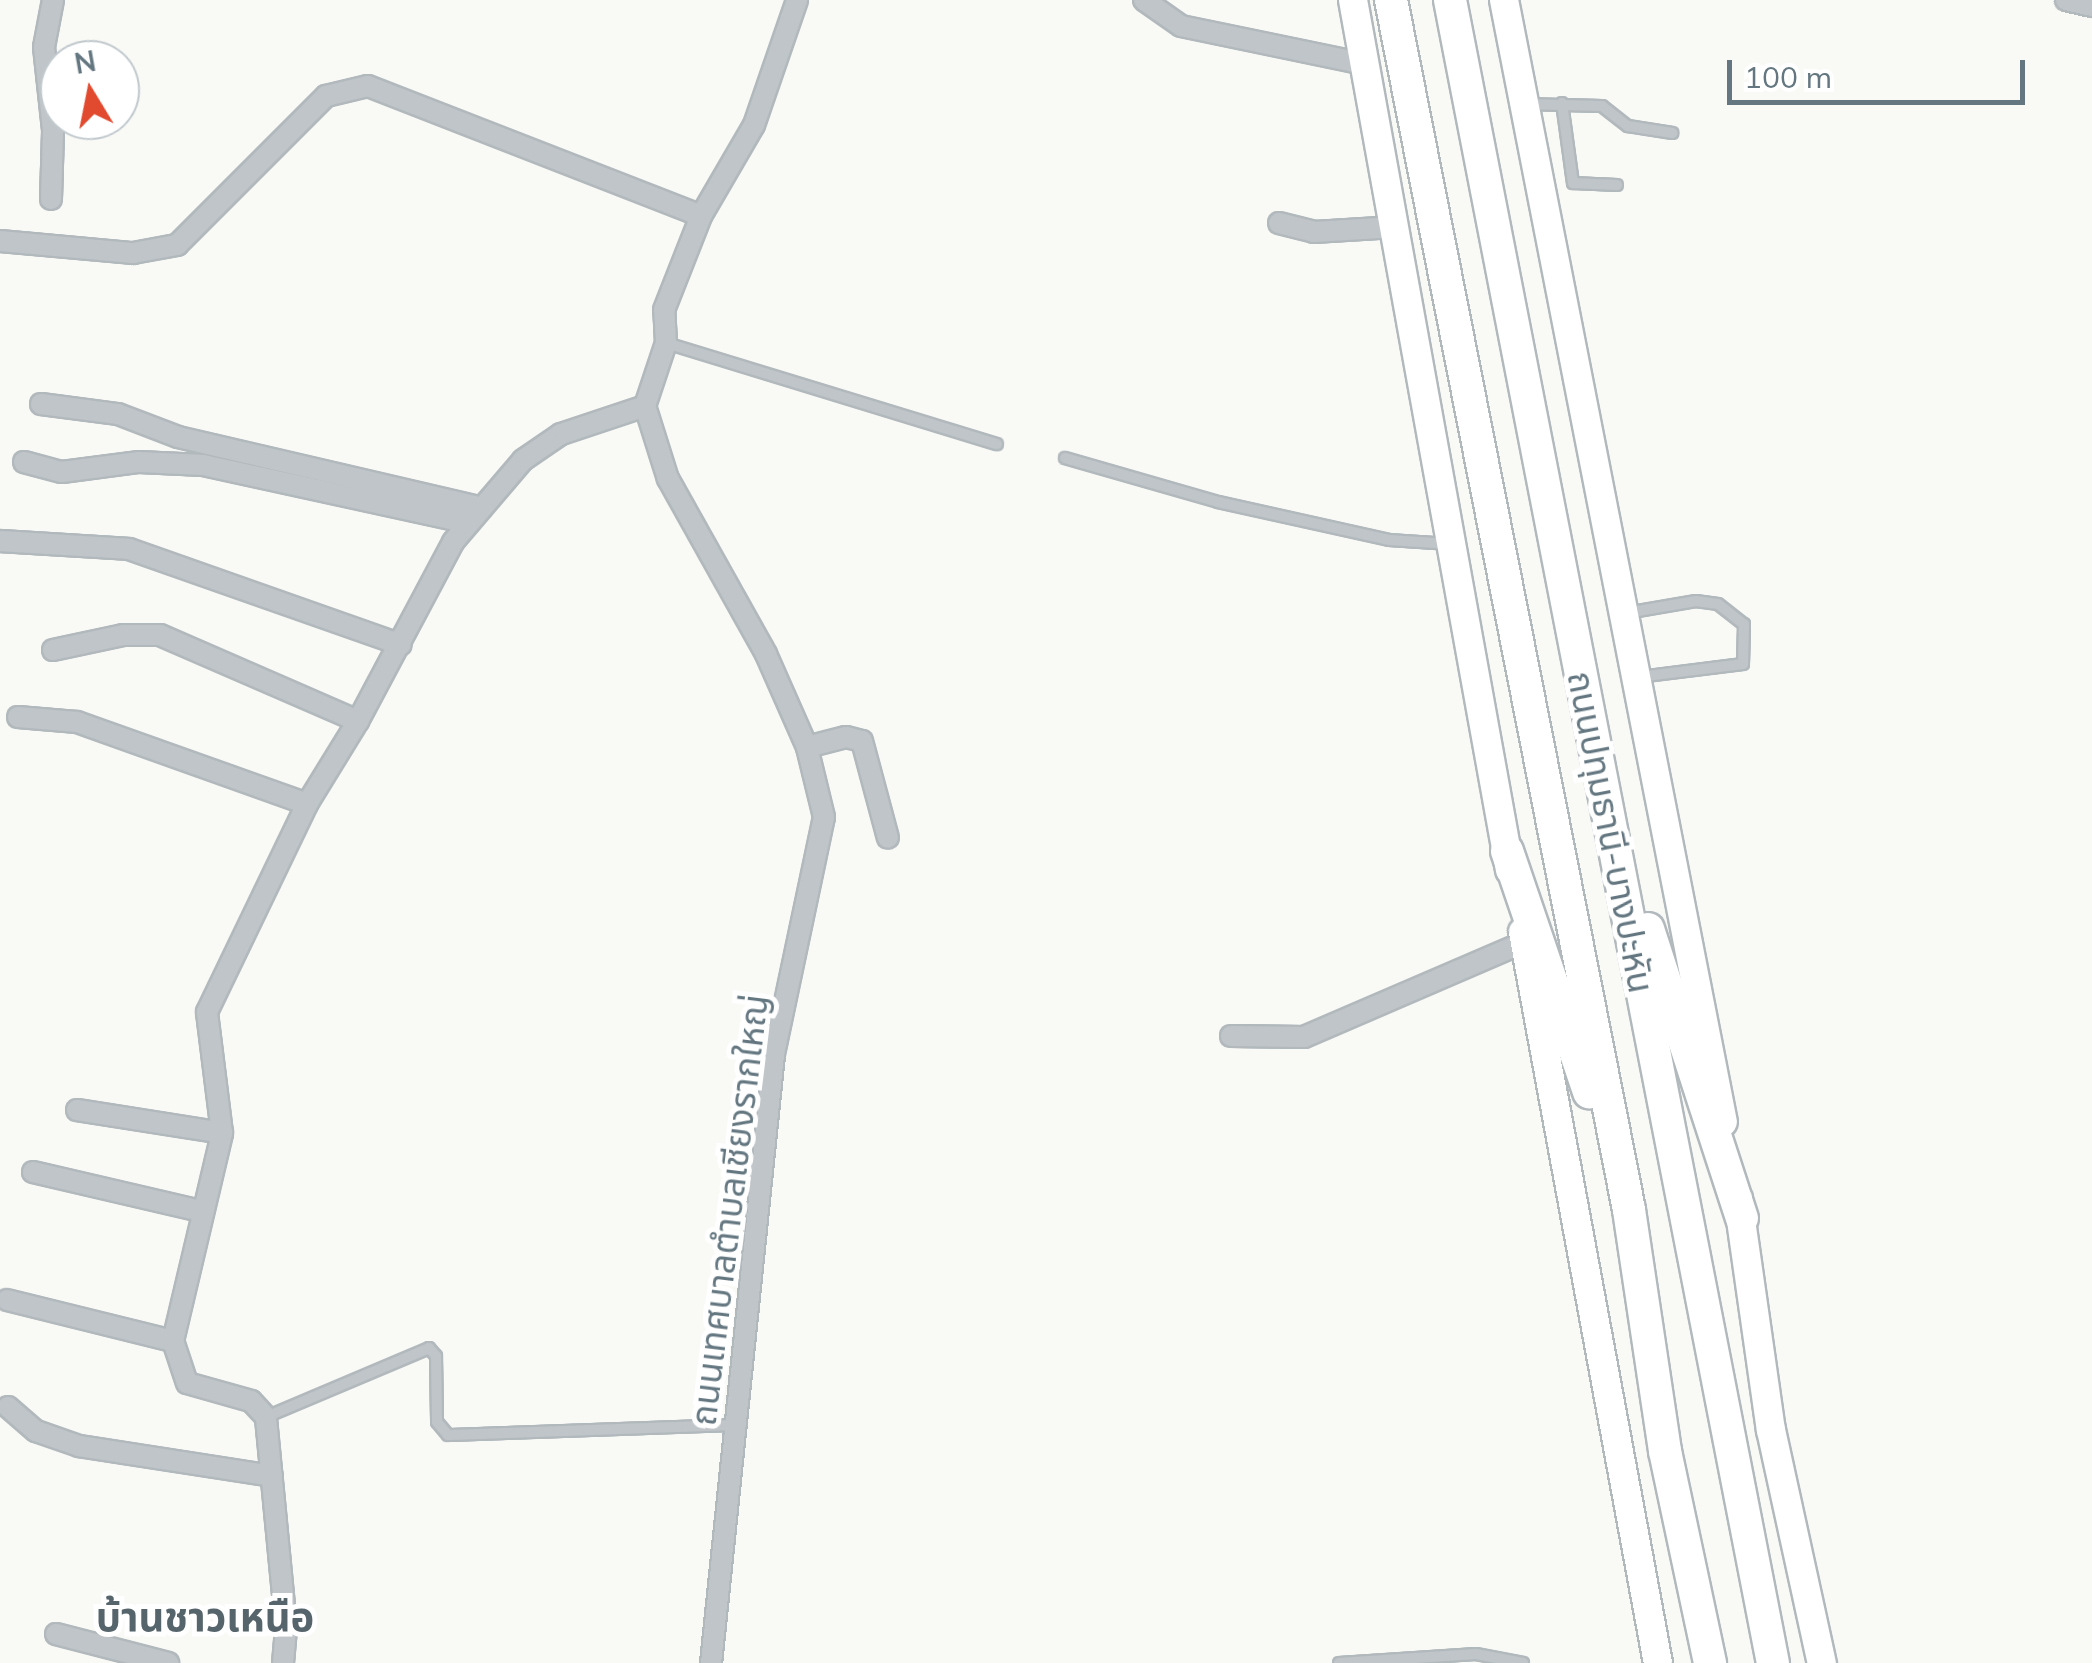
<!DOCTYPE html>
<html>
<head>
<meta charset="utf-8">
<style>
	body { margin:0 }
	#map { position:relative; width:2092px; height:1663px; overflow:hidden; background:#f9f9f6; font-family:Mulish,"Noto Sans Thai",sans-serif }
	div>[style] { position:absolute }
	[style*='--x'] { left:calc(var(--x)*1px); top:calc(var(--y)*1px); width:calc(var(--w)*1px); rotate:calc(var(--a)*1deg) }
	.roads { filter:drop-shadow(2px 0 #b2b9bd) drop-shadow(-2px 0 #b2b9bd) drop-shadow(0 2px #b2b9bd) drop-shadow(0 -2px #b2b9bd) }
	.service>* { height:10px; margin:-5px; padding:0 5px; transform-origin:5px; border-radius:5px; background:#c0c5c9 }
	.minor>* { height:20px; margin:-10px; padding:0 10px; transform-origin:10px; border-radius:10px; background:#c0c5c9 }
	.secondary>* { height:28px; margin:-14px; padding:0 14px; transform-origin:14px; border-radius:14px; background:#fff }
	.primary>* { height:32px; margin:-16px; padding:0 16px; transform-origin:16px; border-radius:16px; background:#fff }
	span { translate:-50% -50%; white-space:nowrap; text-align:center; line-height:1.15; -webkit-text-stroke:10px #fff; paint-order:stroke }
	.street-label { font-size:35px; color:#647781 }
	.quarter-label { font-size:40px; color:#56646c; font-weight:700 }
	.north { position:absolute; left:40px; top:40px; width:100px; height:100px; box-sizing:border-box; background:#fff; border:2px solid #c1c9cd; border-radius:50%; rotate:350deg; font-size:28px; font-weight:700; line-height:40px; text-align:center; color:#647781 }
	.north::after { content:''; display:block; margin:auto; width:35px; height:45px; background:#e14a2e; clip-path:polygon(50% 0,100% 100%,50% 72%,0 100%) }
	.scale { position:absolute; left:1727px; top:60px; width:298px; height:45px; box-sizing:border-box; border:5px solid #647781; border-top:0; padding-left:12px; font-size:30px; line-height:35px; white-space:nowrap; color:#647781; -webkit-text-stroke:8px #fff; paint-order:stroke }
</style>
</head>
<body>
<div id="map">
	<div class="roads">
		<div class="service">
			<i style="--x:1562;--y:103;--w:81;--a:82.2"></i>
			<i style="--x:1573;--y:183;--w:44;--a:2.6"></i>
			<i style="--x:1525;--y:104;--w:77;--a:1.5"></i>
			<i style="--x:1602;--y:106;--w:33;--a:38"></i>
			<i style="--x:1628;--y:126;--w:45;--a:9"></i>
			<i style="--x:666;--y:343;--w:346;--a:17"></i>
			<i style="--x:1065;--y:458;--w:159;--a:16"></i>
			<i style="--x:1218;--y:502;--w:175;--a:12.5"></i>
			<i style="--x:1389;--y:540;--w:61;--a:3.8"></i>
			<i style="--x:1626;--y:613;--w:71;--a:-9.7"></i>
			<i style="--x:1696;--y:601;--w:22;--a:8"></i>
			<i style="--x:1718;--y:604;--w:33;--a:38"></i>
			<i style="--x:1744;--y:624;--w:40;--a:91.4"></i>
			<i style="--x:1743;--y:664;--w:106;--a:172.9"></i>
			<i style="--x:266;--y:1417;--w:177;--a:-22.9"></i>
			<i style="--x:429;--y:1348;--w:11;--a:49"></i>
			<i style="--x:436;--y:1356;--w:66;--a:89.1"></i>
			<i style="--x:437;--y:1422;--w:17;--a:50"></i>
			<i style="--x:448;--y:1435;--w:287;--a:-2"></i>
			<i style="--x:1339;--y:1663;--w:137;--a:-3.8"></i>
			<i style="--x:1476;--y:1654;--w:48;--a:10.8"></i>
		</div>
		<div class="minor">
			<i style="--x:1144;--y:0;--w:45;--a:35.1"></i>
			<i style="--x:1181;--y:26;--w:188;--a:11.7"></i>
			<i style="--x:2066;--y:0;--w:27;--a:13"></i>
			<i style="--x:51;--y:199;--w:69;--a:-88.3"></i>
			<i style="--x:53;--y:130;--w:83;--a:-96.2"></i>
			<i style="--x:44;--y:47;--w:48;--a:-79.2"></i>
			<i style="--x:1279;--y:223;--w:36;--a:14"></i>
			<i style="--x:1314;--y:232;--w:81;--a:-3.5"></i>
			<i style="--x:0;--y:241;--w:134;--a:5.2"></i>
			<i style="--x:133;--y:253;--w:45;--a:-10.3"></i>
			<i style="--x:177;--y:245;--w:211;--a:-45"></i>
			<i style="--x:326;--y:96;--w:43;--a:-13.4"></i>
			<i style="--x:368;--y:86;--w:357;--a:21.3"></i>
			<i style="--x:41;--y:404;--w:78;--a:7.4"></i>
			<i style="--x:118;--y:414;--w:64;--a:21"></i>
			<i style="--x:178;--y:437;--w:312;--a:13.1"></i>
			<i style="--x:24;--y:462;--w:39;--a:15"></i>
			<i style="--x:62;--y:472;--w:78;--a:-7.4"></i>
			<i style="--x:139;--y:462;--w:64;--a:2.7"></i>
			<i style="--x:203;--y:465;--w:272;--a:12.3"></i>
			<i style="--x:0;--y:541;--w:129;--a:3.5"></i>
			<i style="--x:129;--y:549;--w:288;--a:19.4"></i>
			<i style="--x:53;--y:650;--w:72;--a:-12.1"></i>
			<i style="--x:123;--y:635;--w:37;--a:0"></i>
			<i style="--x:160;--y:635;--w:216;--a:23.5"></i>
			<i style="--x:358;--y:721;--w:203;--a:-62"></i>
			<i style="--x:453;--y:542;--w:108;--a:-49.5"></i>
			<i style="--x:523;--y:460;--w:46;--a:-34.4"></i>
			<i style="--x:561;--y:434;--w:89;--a:-18.4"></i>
			<i style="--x:18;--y:717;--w:59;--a:4.8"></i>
			<i style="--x:77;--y:722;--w:244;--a:19.6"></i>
			<i style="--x:807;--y:747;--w:40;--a:-14.4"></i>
			<i style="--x:846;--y:737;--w:16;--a:14"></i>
			<i style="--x:862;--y:741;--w:100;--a:75"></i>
			<i style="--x:1231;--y:1036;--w:73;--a:0.8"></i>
			<i style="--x:1304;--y:1037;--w:241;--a:-23.3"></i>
			<i style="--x:77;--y:1110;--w:147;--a:9"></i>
			<i style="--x:33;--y:1172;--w:172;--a:13.1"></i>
			<i style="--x:7;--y:1300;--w:171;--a:13.9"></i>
			<i style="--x:8;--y:1407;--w:37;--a:41"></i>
			<i style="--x:36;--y:1431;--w:46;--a:19.2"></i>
			<i style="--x:79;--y:1446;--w:195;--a:8.8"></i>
			<i style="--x:56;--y:1634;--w:116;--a:14.5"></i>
			<i style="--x:283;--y:1663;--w:37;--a:-85"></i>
			<i style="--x:286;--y:1626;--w:210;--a:-95.5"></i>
			<i style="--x:266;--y:1417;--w:22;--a:-133"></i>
			<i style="--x:251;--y:1401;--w:66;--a:-164.3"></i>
			<i style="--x:187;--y:1383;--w:44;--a:-108.4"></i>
			<i style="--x:173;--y:1341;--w:214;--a:-76.7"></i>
			<i style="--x:222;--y:1133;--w:122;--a:-97.1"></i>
			<i style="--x:207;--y:1012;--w:231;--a:-64.3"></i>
			<i style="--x:307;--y:804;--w:97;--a:-58.4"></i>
			<i style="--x:711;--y:1663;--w:612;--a:-84.09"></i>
			<i style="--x:774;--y:1054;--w:242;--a:-78.1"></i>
			<i style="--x:824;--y:817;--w:72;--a:-103.7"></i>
			<i style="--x:807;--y:747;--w:102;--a:-113.8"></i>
			<i style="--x:766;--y:654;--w:201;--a:-119.2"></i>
			<i style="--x:668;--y:479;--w:77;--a:-107.5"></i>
			<i style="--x:645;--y:406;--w:66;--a:-71.6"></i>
			<i style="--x:666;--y:343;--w:33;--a:-93"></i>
			<i style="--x:664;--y:310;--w:101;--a:-68.5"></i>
			<i style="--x:701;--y:216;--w:105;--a:-59.8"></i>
			<i style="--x:754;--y:125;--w:132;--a:-71"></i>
		</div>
		<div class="secondary">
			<i style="--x:1353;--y:0;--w:884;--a:79.77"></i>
			<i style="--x:1504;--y:0;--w:1143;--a:78.96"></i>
			<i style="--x:1523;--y:932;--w:743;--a:79.54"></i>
			<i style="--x:1738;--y:1199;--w:233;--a:81.9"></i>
			<i style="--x:1771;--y:1430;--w:239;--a:77.7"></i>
		</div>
		<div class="primary">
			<i style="--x:1391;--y:0;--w:1233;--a:78.87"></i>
			<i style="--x:1629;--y:1210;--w:244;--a:81.5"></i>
			<i style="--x:1665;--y:1451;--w:217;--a:78"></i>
			<i style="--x:1450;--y:0;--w:1694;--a:79.01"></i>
			<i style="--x:1507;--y:851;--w:255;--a:71.2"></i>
			<i style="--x:1648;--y:929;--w:304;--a:72"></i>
		</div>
	</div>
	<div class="street-label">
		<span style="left:1611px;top:832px;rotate:79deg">ถนนปทุมธานี-บางปะหัน</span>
		<span style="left:729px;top:1210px;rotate:-83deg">ถนนเทศบาลตำบลเชียงรากใหญ่</span>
	</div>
	<div class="quarter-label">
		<span style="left:205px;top:1616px">บ้านชาวเหนือ</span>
	</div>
	<div class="north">N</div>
	<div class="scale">100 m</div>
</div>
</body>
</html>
